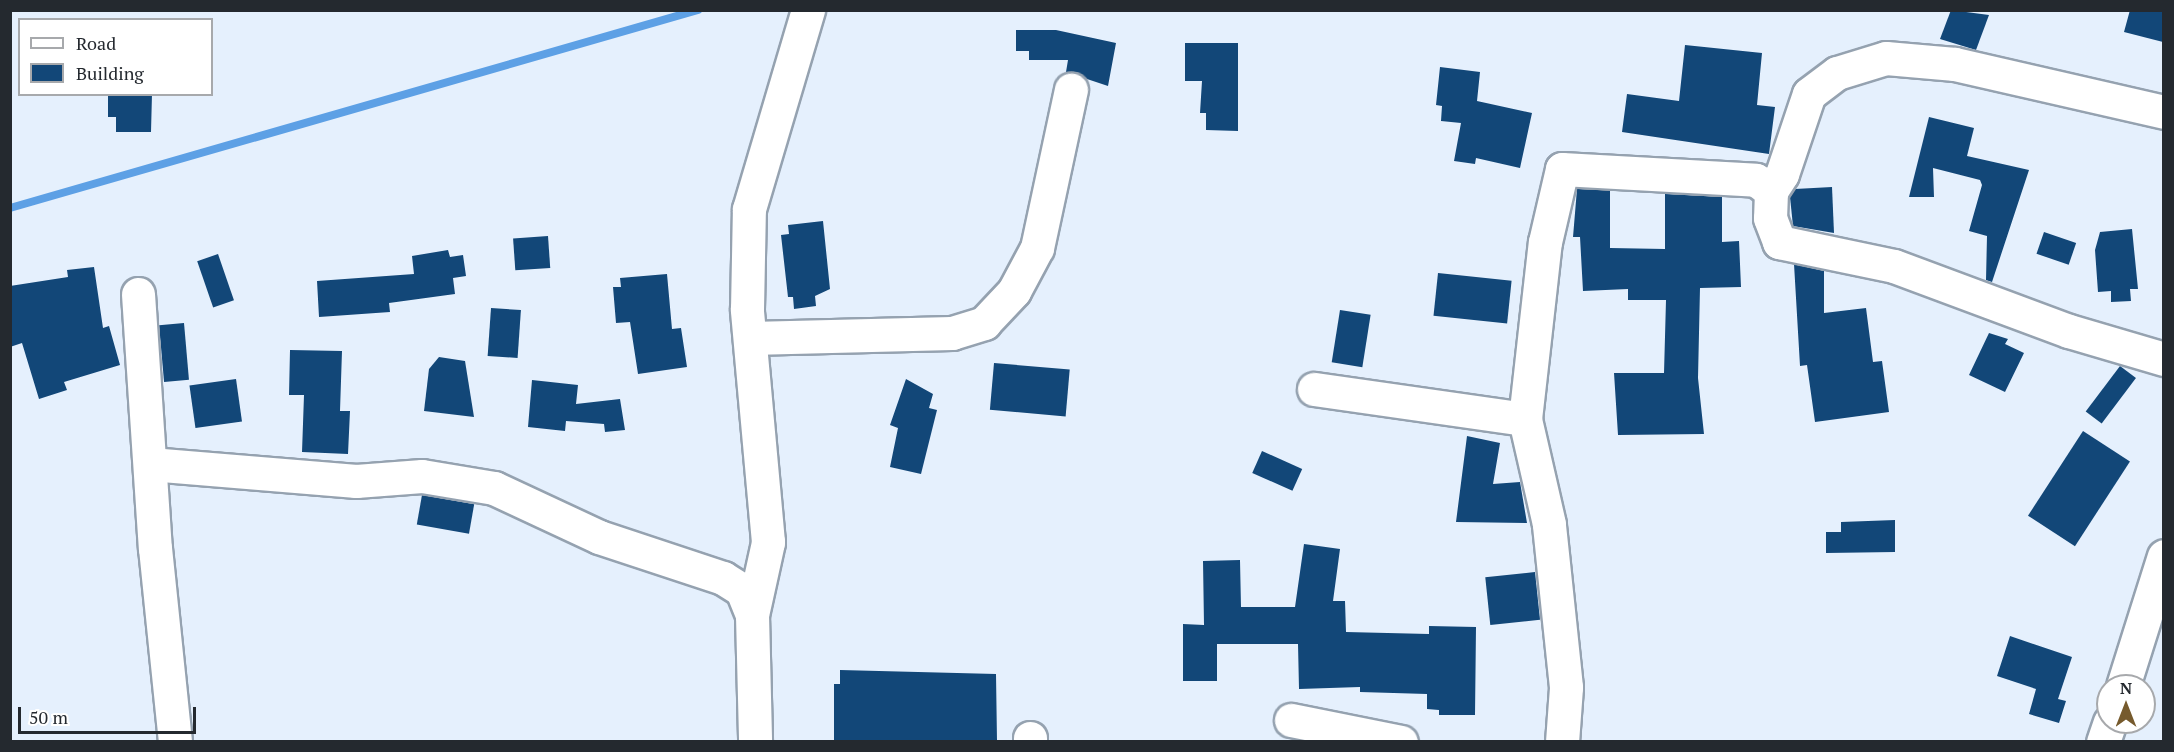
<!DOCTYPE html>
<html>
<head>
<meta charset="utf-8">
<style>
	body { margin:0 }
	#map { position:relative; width:2174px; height:752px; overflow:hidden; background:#e5f0fd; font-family:"PT Serif",serif }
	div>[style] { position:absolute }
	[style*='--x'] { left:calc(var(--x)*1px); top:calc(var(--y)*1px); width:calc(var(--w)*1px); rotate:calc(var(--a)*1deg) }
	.stream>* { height:8px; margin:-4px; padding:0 4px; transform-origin:4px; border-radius:4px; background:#5da0e5 }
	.building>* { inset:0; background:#124778; transform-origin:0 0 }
	.roads { filter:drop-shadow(2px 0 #95a2b0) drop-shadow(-2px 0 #95a2b0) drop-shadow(0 2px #95a2b0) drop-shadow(0 -2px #95a2b0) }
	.minor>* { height:33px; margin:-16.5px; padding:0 16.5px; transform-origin:16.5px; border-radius:16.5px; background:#fff }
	span { translate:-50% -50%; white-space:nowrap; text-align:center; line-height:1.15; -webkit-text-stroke:6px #fff; paint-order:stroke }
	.frame { position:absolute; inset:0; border:12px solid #24292f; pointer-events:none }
	.legend { position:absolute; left:18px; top:18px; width:195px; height:78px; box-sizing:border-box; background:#fff; border:2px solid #a7a9ac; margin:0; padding:8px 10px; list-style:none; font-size:18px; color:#24292f }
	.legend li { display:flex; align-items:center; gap:12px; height:30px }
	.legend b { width:30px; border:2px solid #a7a9ac }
	.north { position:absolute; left:2096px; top:674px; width:60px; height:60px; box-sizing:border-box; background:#fff; border:2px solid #a7a9ac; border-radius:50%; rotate:0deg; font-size:16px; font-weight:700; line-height:24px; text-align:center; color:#24292f }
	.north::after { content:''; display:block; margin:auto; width:21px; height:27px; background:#765a2d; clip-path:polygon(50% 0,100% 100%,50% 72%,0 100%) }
	.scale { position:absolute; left:18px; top:707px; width:178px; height:27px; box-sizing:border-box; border:3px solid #24292f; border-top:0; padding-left:8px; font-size:18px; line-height:21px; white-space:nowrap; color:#24292f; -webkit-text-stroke:4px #fff; paint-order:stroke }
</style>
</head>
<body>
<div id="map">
	<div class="stream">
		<i style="--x:10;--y:208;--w:716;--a:-16.06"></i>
	</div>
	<div class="building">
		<i style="clip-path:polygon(1951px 10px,1989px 15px,1976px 50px,1940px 39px)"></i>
		<i style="clip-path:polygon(2130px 10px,2163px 10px,2163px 42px,2124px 32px)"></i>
		<i style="clip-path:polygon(1016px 30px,1056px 30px,1116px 43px,1108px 86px,1066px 72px,1068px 60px,1029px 60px,1029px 51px,1016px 51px)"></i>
		<i style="clip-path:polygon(1185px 43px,1238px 43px,1238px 131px,1206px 130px,1206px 113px,1200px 113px,1202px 81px,1185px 81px)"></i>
		<i style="clip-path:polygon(1685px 45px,1762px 53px,1757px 105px,1775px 107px,1769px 154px,1622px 132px,1627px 94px,1679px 101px)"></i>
		<i style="clip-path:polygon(1440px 67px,1480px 72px,1477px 101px,1532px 113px,1520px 168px,1476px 158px,1475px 164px,1454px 161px,1461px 123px,1441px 121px,1442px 106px,1436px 105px)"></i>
		<i style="clip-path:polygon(108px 94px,152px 94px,151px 132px,116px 132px,116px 117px,108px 117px)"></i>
		<i style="clip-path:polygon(1929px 117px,1974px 128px,1967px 156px,2029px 170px,1992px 282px,1986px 280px,1987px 236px,1969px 231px,1982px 185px,1980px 180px,1933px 168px,1934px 197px,1909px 197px)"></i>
		<i style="clip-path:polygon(1832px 187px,1834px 233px,1793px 226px,1790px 197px,1795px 189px)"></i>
		<i style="clip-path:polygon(1577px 189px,1610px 190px,1610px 248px,1665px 249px,1665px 194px,1722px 197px,1722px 242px,1739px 241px,1741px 287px,1700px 288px,1698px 378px,1704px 434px,1618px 435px,1614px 373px,1664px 373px,1666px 300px,1628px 300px,1628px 289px,1583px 291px,1580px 237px,1573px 237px)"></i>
		<i style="clip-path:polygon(823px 221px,830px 289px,815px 296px,816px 306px,794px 309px,793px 297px,788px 297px,781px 235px,789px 234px,788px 225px)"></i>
		<i style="clip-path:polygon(2132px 229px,2138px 289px,2130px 289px,2131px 301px,2111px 302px,2111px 291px,2098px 292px,2095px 250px,2100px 232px)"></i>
		<i style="left:2044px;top:232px;width:34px;height:23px;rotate:19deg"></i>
		<i style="left:548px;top:236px;width:32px;height:35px;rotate:86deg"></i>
		<i style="clip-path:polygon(448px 250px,450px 257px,463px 255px,466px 276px,453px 278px,455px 294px,389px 303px,390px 312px,319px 317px,317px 281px,414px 274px,412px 256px)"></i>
		<i style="left:218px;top:254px;width:49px;height:22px;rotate:71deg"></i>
		<i style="clip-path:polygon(1794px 264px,1824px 271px,1824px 313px,1866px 308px,1873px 362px,1882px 361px,1889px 412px,1815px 422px,1807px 365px,1800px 366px)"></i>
		<i style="clip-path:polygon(94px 267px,103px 328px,109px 326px,120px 365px,64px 382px,67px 390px,39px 399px,22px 343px,10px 347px,10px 286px,68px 277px,67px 270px)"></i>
		<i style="left:1438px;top:273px;width:74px;height:43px;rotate:6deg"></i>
		<i style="clip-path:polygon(667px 274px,672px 329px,681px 328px,687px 367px,638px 374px,630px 322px,616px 323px,613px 287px,621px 287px,620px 278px)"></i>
		<i style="left:491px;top:308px;width:30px;height:48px;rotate:4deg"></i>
		<i style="left:1340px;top:310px;width:31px;height:53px;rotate:9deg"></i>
		<i style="left:184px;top:323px;width:57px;height:25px;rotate:85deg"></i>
		<i style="clip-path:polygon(1989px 333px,2008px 339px,2005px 344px,2024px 353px,2005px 392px,1969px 375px)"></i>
		<i style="clip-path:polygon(290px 350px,342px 351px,340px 411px,350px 411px,348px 454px,302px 452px,304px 395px,289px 395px)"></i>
		<i style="clip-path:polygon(439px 357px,465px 361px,474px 417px,424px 411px,429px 369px)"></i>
		<i style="left:994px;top:363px;width:76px;height:47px;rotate:5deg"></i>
		<i style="left:2120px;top:366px;width:20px;height:57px;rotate:37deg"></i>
		<i style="left:236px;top:379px;width:43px;height:47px;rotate:82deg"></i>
		<i style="clip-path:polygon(906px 379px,933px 394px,929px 408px,937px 410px,921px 474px,890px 467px,898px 428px,890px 425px)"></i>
		<i style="clip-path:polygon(532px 380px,578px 385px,576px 404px,620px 399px,625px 430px,605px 432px,604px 424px,566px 421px,565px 431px,528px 427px)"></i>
		<i style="left:2083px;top:431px;width:56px;height:101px;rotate:33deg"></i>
		<i style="clip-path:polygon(1467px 436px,1500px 443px,1493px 484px,1520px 482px,1527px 523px,1456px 522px)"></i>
		<i style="left:1262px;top:451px;width:44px;height:24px;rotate:24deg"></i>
		<i style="left:422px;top:495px;width:53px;height:30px;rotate:10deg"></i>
		<i style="clip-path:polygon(1895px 520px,1895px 552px,1826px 553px,1826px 532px,1841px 532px,1841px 522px)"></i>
		<i style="clip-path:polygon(1304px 544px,1340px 549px,1333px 601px,1345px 601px,1346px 632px,1429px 634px,1429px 626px,1476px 627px,1475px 715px,1439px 715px,1439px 710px,1427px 709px,1427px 694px,1360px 692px,1360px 687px,1299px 689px,1298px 644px,1217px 644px,1217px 681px,1183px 681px,1183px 624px,1204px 625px,1203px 561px,1240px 560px,1241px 607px,1295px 607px)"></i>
		<i style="left:1535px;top:572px;width:48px;height:50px;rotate:84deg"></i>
		<i style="clip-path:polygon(2010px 636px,2072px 657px,2058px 699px,2066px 701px,2059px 723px,2029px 714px,2036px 689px,1997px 676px)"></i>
		<i style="clip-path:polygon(840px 670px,996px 674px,997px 741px,834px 741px,834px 684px,840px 684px)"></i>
	</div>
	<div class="roads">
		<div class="minor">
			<i style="--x:1771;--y:191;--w:20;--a:-57"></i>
			<i style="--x:1782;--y:174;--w:84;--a:-71.4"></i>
			<i style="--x:1809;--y:94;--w:35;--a:-37"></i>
			<i style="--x:1837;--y:73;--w:51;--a:-17"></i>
			<i style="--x:1886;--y:58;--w:69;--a:5"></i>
			<i style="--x:1955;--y:64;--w:214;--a:12.9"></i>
			<i style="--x:138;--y:294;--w:255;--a:86.2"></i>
			<i style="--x:155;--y:548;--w:195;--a:84.1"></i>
			<i style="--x:750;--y:338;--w:202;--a:-1.4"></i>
			<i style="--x:952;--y:333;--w:34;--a:-17"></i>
			<i style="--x:984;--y:323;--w:44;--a:-46.8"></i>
			<i style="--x:1014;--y:291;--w:49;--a:-61.9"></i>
			<i style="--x:1037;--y:248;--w:162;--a:-77.9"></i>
			<i style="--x:1314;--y:389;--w:213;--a:8.1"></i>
			<i style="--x:150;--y:464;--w:207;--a:4.7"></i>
			<i style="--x:356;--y:481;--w:66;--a:-4.3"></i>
			<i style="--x:422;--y:476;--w:73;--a:9.5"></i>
			<i style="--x:494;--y:488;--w:116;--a:25"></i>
			<i style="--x:599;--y:537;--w:131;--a:18.3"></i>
			<i style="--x:723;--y:578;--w:22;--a:32"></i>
			<i style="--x:742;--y:590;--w:27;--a:68"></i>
			<i style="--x:752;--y:615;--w:127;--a:88.6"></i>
			<i style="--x:752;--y:615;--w:75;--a:-77.6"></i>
			<i style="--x:768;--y:542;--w:234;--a:-95.2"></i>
			<i style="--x:747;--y:309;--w:100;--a:-88.9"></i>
			<i style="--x:749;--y:209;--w:208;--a:-73.5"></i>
			<i style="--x:2123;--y:686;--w:136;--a:-72.5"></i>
			<i style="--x:1291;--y:720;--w:112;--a:11.3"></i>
			<i style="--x:1030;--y:738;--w:4;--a:90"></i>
			<i style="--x:1562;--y:742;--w:55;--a:-85.8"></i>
			<i style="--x:1566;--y:687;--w:164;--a:-96"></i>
			<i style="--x:1549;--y:524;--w:108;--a:-102.9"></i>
			<i style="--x:1525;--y:419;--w:178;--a:-83.6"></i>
			<i style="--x:1545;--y:242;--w:75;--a:-76.9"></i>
			<i style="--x:1562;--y:169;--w:194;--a:3.2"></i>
			<i style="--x:1756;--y:180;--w:19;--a:36"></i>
			<i style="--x:1771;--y:191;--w:27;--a:92"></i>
			<i style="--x:1770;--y:218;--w:26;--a:69"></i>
			<i style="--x:1779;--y:242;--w:117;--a:11.8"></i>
			<i style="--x:1894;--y:266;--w:187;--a:20.4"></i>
			<i style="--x:2069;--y:331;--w:99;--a:16.4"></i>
			<i style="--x:2103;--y:742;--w:21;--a:-71"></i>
		</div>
	</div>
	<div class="frame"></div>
	<ul class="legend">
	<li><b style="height:8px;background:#fff"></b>Road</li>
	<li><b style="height:16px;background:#124778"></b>Building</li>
	</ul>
	<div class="north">N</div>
	<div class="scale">50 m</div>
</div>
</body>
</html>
